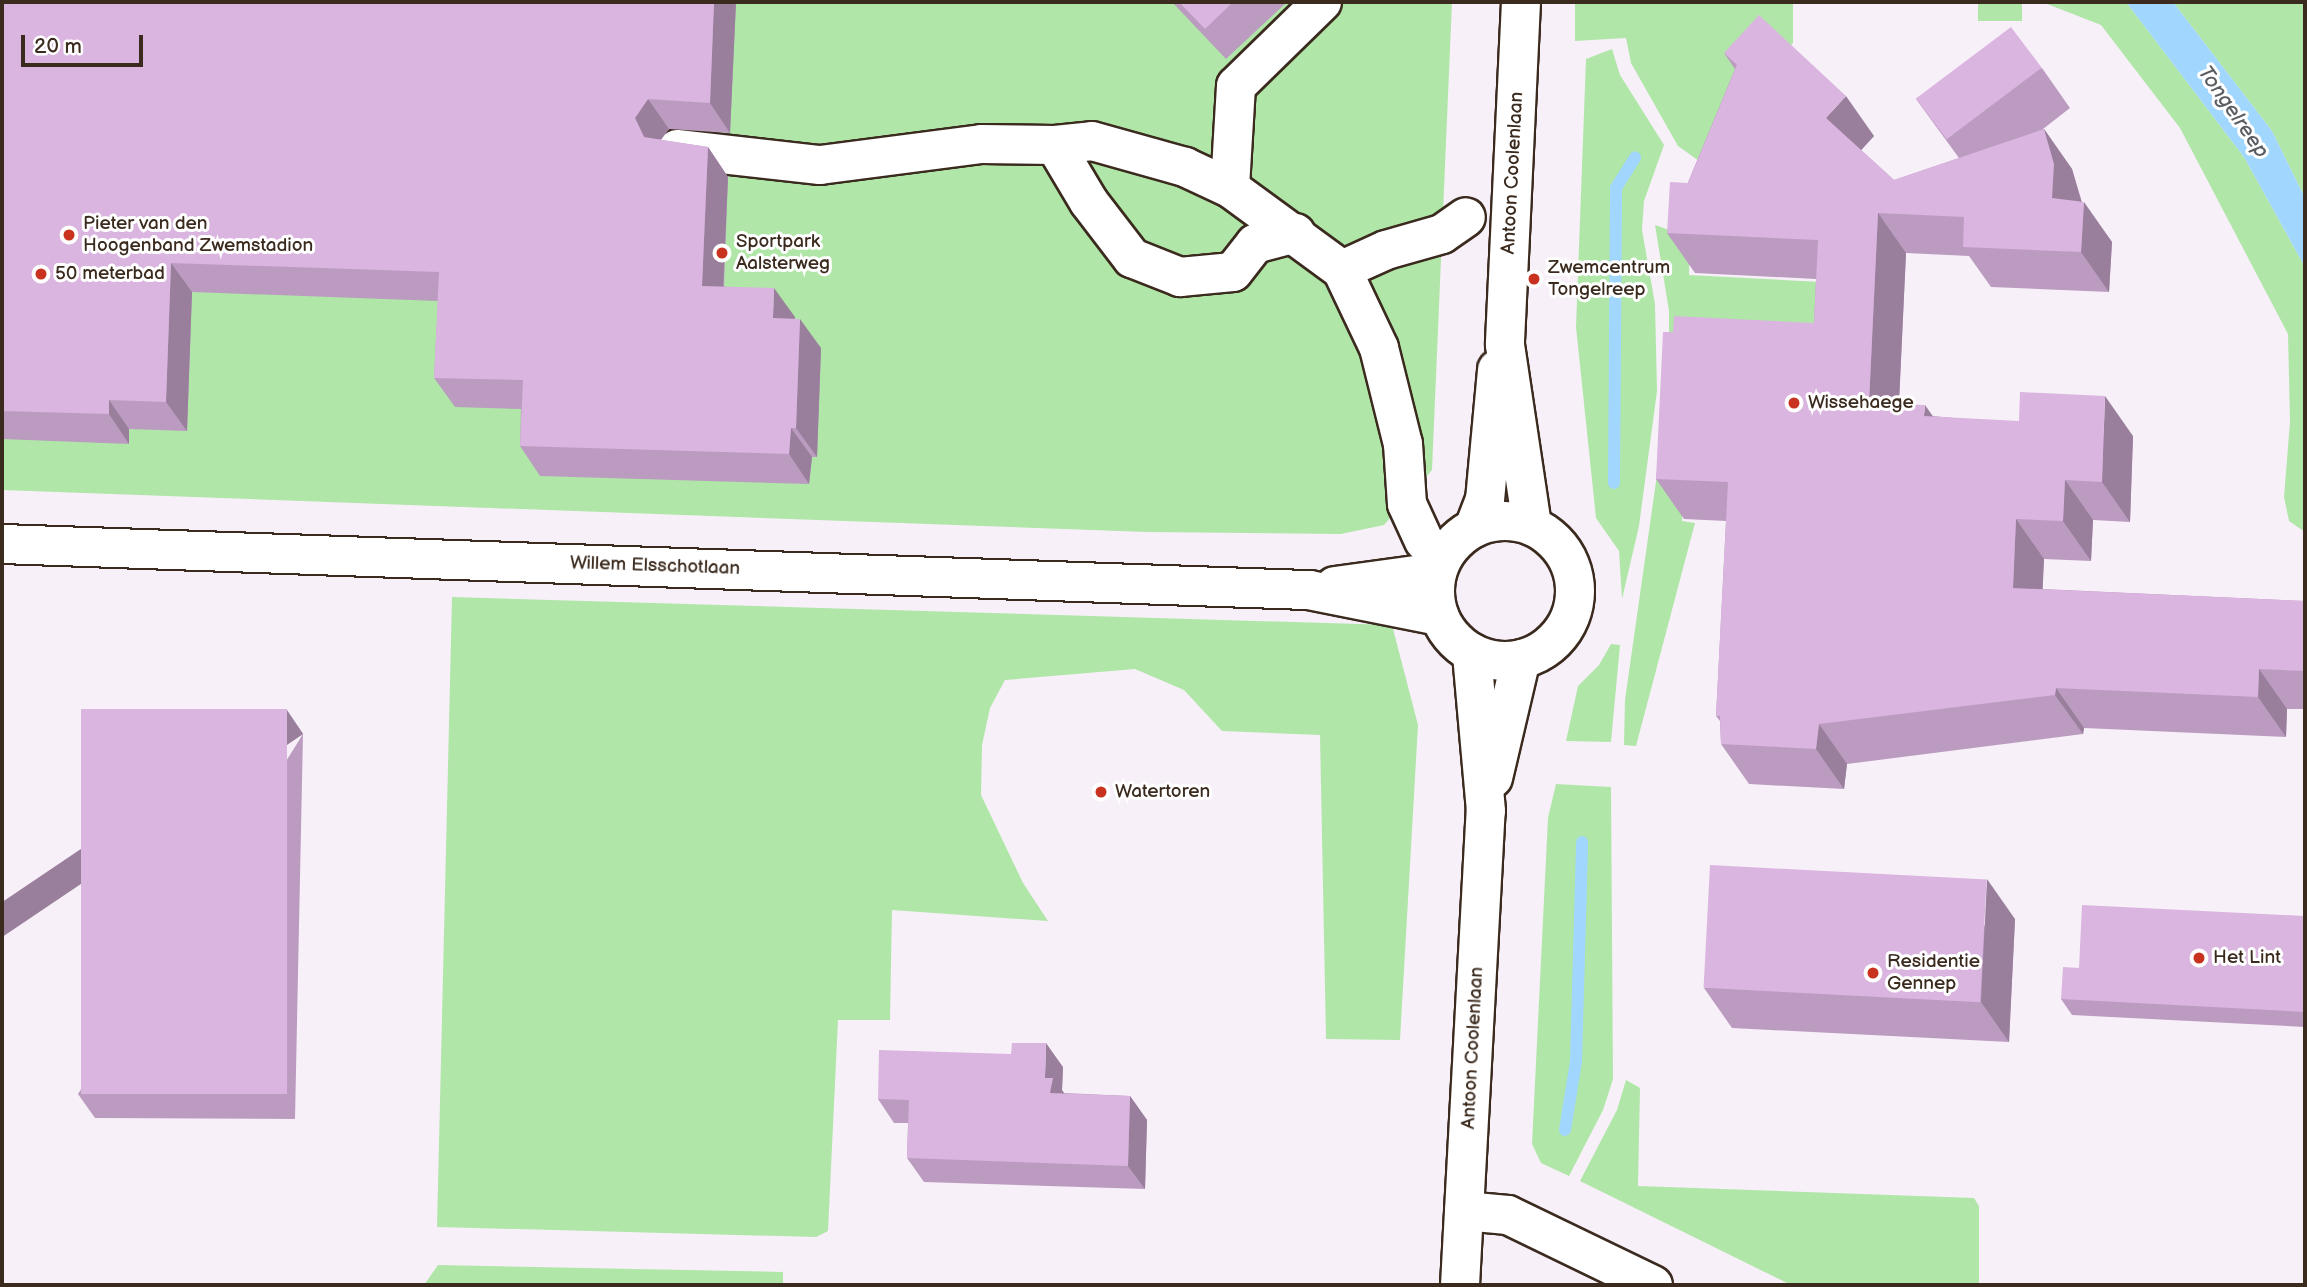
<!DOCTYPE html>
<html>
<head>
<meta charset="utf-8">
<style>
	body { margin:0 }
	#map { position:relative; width:2307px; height:1287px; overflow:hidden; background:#f8f0f9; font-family:"Balsamiq Sans",sans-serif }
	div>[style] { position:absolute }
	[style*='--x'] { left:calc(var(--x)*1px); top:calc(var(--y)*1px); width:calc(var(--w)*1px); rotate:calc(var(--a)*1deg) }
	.green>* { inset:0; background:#b0e6a8; transform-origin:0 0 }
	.water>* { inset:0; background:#a1d6ff }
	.stream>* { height:12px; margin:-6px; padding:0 6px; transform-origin:6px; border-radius:6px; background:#a1d6ff }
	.roads { filter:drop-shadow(2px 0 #3b2a1e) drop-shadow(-2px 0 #3b2a1e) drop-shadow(0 2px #3b2a1e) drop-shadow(0 -2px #3b2a1e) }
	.minor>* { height:38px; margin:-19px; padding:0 19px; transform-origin:19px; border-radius:19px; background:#fff }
	.major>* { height:38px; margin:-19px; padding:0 19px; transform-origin:19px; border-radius:19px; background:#fff }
	.major>.ring { margin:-19px; padding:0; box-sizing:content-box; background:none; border:38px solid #fff; border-radius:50% }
	.wall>* { inset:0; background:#bb9cc0 }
	.shaded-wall>* { inset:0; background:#997f9c; transform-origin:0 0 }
	.building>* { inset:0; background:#dab5df; transform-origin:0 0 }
	.dots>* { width:19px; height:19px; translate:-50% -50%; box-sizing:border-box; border:4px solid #fff; border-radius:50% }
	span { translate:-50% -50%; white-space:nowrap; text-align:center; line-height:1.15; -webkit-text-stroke:6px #fff; paint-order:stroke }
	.street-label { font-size:19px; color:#3b2a1e }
	.poi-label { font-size:19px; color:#3b2a1e }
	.left { translate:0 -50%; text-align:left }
	.water-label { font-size:21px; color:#5a5e62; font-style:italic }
	.frame { position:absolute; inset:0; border:4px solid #3b2a1e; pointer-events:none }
	.scale { position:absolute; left:21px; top:35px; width:122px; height:32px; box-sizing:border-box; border:4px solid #3b2a1e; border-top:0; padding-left:9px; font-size:21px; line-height:24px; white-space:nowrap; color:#3b2a1e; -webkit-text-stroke:5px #fff; paint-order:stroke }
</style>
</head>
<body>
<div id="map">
	<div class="green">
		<i style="clip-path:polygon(2px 2px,1452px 2px,1432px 470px,1384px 525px,1341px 534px,1147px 532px,2px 490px)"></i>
		<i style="clip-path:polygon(1575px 2px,1793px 2px,1793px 43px,1746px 94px,1709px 168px,1678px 146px,1631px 63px,1626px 38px,1575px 41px)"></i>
		<i style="left:1978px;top:2px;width:44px;height:19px"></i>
		<i style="clip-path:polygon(2042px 2px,2126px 2px,2244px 157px,2305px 267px,2305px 532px,2289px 521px,2284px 497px,2290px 422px,2288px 334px,2180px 128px,2101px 25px)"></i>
		<i style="clip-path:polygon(2173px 2px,2305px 2px,2305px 198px,2272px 131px)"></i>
		<i style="clip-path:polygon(1612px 49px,1620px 75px,1664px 145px,1644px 201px,1642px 230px,1655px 304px,1657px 391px,1639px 526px,1622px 599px,1619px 551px,1596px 518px,1576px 327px,1586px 59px)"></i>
		<i style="clip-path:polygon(1655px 225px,1690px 237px,1689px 275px,1841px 283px,1836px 359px,1690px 354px,1682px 521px,1695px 523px,1636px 746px,1624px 745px,1625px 700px,1669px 390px,1669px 311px)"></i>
		<i style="clip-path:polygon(452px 597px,1392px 625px,1418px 725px,1400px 1040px,1326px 1039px,1320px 735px,1222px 731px,1184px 690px,1135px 669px,1005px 680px,990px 708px,982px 745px,981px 795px,1023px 883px,1048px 921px,892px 910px,890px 1020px,838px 1020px,828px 1231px,816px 1237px,437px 1227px)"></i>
		<i style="clip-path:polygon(1611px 644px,1620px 645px,1611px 742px,1566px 741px,1578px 686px,1599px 665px)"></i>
		<i style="clip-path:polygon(1556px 784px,1611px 787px,1613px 1079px,1603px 1110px,1569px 1176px,1541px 1163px,1532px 1144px,1548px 818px)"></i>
		<i style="clip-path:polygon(1626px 1080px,1640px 1088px,1638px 1186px,1974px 1198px,1979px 1206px,1979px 1285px,1791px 1285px,1580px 1181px,1617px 1110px)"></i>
		<i style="clip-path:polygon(438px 1265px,783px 1272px,783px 1285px,424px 1285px)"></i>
	</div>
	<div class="water">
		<i style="clip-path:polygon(2126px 2px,2173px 2px,2272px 131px,2305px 198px,2305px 267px,2244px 157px)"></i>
	</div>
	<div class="stream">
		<i style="--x:1614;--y:483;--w:295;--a:-89.6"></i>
		<i style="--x:1616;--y:188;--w:36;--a:-58"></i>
		<i style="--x:1565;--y:1130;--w:70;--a:-80.9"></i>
		<i style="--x:1576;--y:1061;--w:219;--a:-88.4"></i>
	</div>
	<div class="roads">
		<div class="minor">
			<i style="--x:1322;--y:2;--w:120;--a:135.7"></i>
			<i style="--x:1236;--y:86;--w:102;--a:93.4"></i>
			<i style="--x:1230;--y:188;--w:139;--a:36.2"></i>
			<i style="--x:1342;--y:270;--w:86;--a:64.6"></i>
			<i style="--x:1379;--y:348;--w:99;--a:76"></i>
			<i style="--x:1403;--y:444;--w:60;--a:86.2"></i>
			<i style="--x:1407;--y:504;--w:41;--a:65.3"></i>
			<i style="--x:1055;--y:145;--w:66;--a:59.2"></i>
			<i style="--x:1089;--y:202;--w:71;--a:52.5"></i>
			<i style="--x:1132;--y:258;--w:52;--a:21.6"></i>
			<i style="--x:1180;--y:277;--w:53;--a:-5.4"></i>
			<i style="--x:1233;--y:272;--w:36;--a:-52"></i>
			<i style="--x:1255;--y:244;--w:42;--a:-15"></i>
			<i style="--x:677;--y:149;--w:144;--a:6.4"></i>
			<i style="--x:820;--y:165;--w:163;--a:-7.4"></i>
			<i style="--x:982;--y:144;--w:73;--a:0.8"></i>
			<i style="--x:1055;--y:145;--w:37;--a:-6"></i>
			<i style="--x:1092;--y:141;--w:97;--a:15.6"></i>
			<i style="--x:1185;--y:167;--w:50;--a:25"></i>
			<i style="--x:1342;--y:270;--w:48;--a:-24.4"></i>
			<i style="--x:1386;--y:250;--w:58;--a:-15.9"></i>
			<i style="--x:1442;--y:234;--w:29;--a:-35"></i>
			<i style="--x:2;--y:544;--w:1308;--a:2.02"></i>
			<i style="--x:1309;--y:590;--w:133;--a:11.3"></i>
			<i style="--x:1335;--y:586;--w:103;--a:-7.8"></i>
			<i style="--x:1464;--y:1211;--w:44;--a:5.2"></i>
			<i style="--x:1508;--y:1215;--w:161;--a:25.8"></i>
		</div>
		<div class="major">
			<i style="--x:1521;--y:2;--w:343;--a:92.7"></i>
			<i style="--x:1505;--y:345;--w:183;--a:81.5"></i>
			<i class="ring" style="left:1435px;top:521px;width:102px;height:102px"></i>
			<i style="--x:1474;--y:528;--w:30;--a:-69"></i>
			<i style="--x:1485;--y:500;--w:131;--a:-84.7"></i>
			<i style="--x:1493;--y:778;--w:122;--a:-76.8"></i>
			<i style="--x:1460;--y:1285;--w:475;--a:-86.9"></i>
			<i style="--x:1486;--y:811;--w:159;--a:-95.1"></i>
		</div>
	</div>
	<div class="wall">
		<i style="clip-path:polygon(2px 2px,736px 2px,730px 133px,669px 129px,661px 140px,708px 147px,728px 177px,724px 286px,795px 317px,795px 319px,821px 348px,817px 457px,812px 457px,809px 484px,540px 476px,520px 446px,521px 409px,455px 407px,434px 378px,438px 301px,192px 292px,187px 431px,129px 429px,129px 444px,2px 439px)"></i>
		<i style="clip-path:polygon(1172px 2px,1287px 2px,1226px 59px)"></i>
		<i style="clip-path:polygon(1724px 53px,1874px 136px,1861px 150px,1894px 180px,1959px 158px,1916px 99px,2042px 68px,2070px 108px,2043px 129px,2044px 129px,2072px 169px,2082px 202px,2112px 242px,2109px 292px,1991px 287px,1969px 256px,1906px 253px,1899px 404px,1933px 416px,2133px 436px,2130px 522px,2093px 520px,2091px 561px,2044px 559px,2042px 589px,2305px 601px,2305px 709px,2287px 709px,2286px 737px,2084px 728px,2083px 734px,1847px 764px,1844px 789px,1749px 784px,1721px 744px,1720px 721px,1716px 716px,1726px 521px,1684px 519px,1656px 479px,1673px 332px,1814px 323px,1816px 279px,1695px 273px,1667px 233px,1735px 69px)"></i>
		<i style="clip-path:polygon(303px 734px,295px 1119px,95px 1118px,78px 1094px)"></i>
		<i style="clip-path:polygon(2305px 916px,2305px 1027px,2072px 1015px,2061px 999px)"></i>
		<i style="clip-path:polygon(2015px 919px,2009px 1042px,1732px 1028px,1704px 988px)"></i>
		<i style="clip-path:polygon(1063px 1067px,1062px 1090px,1064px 1093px,1130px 1096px,1147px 1120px,1145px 1189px,924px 1182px,907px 1158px,908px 1123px,894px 1123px,878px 1099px)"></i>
	</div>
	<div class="shaded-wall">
		<i style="clip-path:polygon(714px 2px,736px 2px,730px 133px,710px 103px)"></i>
		<i style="clip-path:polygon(1846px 96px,1874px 136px,1854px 158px,1826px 118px)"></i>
		<i style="clip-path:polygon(648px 99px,669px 129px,655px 147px,644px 137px,635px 118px)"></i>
		<i style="clip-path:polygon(2044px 129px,2072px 169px,2082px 204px,2052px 198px)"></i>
		<i style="clip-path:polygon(708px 147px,728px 177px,722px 315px,702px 286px)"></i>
		<i style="clip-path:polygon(2084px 202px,2112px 242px,2109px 292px,2081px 252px)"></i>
		<i style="clip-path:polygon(1878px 213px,1906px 253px,1897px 443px,1869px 403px)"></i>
		<i style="clip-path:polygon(171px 263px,192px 292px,187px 431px,166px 402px)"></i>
		<i style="clip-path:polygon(774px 288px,795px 317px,794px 347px,773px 318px)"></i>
		<i style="clip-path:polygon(800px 319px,821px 348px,817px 457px,796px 428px)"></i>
		<i style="clip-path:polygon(2105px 396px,2133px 436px,2130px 522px,2102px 482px)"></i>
		<i style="clip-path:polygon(109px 400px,129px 429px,129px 444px,109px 414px)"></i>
		<i style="clip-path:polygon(1925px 405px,1953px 445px,1924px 416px)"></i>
		<i style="clip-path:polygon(791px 428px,812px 457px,809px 484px,789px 454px)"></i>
		<i style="clip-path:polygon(2065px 480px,2093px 520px,2091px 561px,2063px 521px)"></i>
		<i style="clip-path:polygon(2016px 519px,2044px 559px,2041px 628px,2013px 588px)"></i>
		<i style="clip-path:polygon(2259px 669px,2287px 709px,2286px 737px,2258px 697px)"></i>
		<i style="clip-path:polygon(2056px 688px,2084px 728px,2083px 734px,2055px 695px)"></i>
		<i style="left:287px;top:710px;width:29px;height:385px;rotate:56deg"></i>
		<i style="clip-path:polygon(1819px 724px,1847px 764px,1844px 789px,1816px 749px)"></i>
		<i style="clip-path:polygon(1987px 879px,2015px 919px,2009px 1042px,1981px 1002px)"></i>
		<i style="clip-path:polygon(1046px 1043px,1063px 1067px,1062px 1090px,1070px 1102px,1050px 1093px,1045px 1078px)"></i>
		<i style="clip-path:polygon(1130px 1096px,1147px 1120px,1145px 1189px,1128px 1166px)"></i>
	</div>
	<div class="building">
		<i style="clip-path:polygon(2px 2px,714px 2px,710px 103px,648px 99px,635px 118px,644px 137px,708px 147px,702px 286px,774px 288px,773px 318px,800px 319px,796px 428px,791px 428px,789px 454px,520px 446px,523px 380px,434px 378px,439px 272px,171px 263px,166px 402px,109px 400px,109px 414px,2px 411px)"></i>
		<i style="clip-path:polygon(1179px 2px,1233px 2px,1205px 29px)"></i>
		<i style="clip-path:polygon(1759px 15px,1846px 96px,1826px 118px,1894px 180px,2044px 129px,2054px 164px,2052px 198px,2084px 202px,2081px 252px,1963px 247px,1964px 217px,1878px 213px,1869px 403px,1925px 405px,1924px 416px,2019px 421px,2020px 392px,2105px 396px,2102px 482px,2065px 480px,2063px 521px,2016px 519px,2013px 588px,2305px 601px,2305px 671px,2259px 669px,2258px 697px,2056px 688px,2055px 695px,1819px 724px,1816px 749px,1721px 744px,1720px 716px,1716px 716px,1728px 482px,1656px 479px,1663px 332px,1673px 332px,1674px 316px,1814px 323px,1818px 240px,1667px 233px,1670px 182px,1688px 183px,1737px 65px,1724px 53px)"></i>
		<i style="left:2011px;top:27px;width:51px;height:119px;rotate:53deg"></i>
		<i style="left:81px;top:709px;width:206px;height:385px"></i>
		<i style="left:1710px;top:865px;width:277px;height:123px;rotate:3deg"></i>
		<i style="clip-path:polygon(2082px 905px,2305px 916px,2305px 1012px,2061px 999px,2063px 967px,2079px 968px)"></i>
		<i style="clip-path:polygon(1012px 1043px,1046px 1043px,1045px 1078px,1053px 1078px,1050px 1093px,1130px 1096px,1128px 1166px,907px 1158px,909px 1100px,878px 1099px,879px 1050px,1011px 1054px)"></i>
	</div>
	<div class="dots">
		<i style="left:69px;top:235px;background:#c8321e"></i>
		<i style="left:722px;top:253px;background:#c8321e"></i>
		<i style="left:41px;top:274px;background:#c8321e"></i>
		<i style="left:1534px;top:279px;background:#c8321e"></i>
		<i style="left:1794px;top:403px;background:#c8321e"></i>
		<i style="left:1101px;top:792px;background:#c8321e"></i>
		<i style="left:2199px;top:958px;background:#c8321e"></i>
		<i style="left:1873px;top:973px;background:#c8321e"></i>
	</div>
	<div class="street-label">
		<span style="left:1513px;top:173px;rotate:-87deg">Antoon Coolenlaan</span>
		<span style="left:655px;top:566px;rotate:2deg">Willem Elsschotlaan</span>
		<span style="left:1473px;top:1048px;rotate:-87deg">Antoon Coolenlaan</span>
	</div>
	<div class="poi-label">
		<span class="left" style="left:83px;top:235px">Pieter van den<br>Hoogenband Zwemstadion</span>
		<span class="left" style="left:736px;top:253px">Sportpark<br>Aalsterweg</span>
		<span class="left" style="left:1548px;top:279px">Zwemcentrum<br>Tongelreep</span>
		<span class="left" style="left:55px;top:274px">50 meterbad</span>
		<span class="left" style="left:1808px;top:403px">Wissehaege</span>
		<span class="left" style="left:1115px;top:792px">Watertoren</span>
		<span class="left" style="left:2213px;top:958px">Het Lint</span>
		<span class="left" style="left:1887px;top:973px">Residentie<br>Gennep</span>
	</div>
	<div class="water-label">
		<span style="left:2233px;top:112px;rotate:55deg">Tongelreep</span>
	</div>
	<div class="frame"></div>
	<div class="scale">20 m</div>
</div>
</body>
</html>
